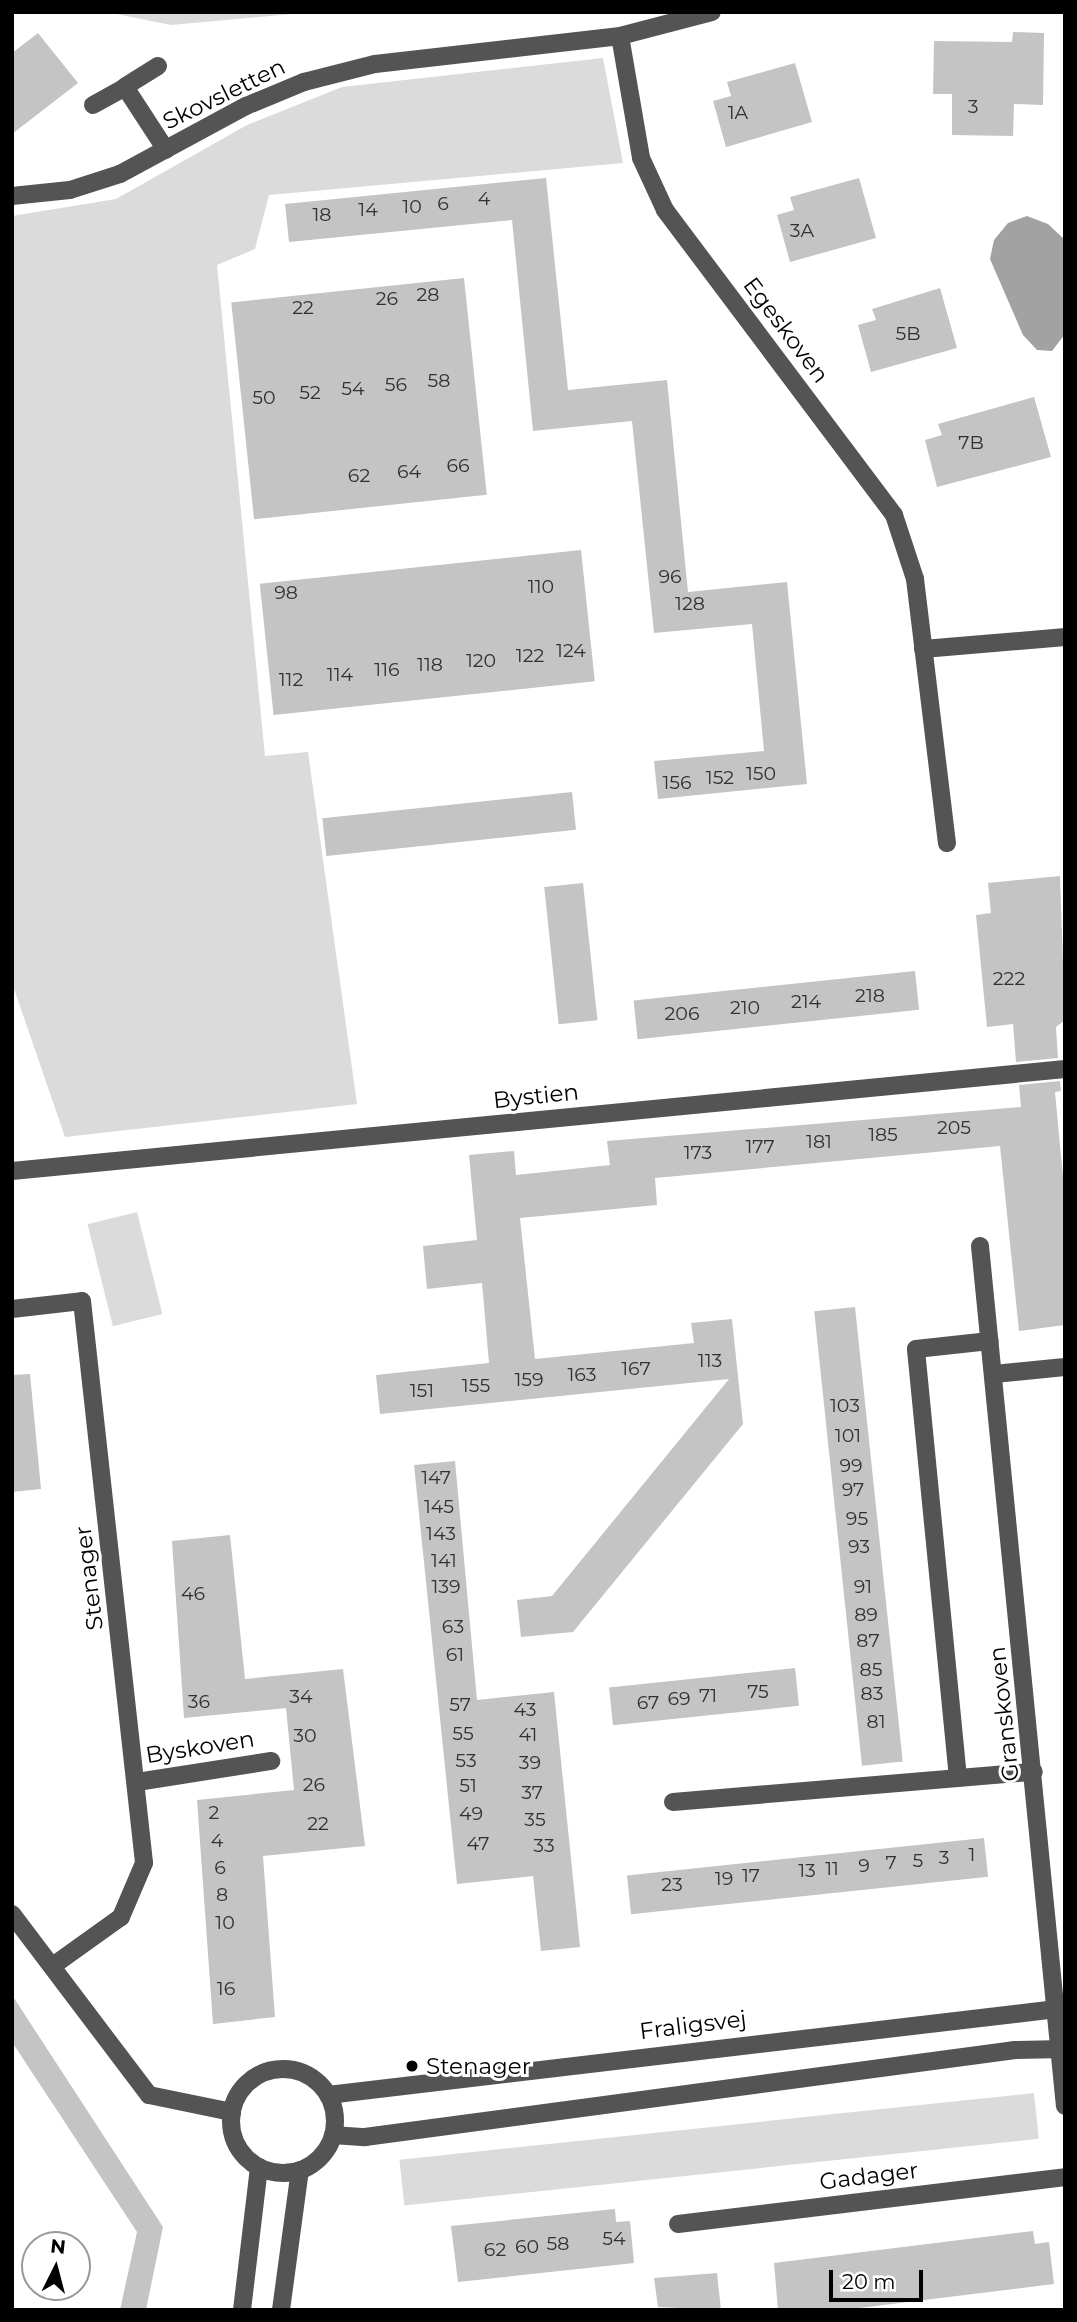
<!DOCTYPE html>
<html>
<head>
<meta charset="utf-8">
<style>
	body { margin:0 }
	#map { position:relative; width:1077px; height:2322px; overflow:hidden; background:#fff; font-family:Montserrat,sans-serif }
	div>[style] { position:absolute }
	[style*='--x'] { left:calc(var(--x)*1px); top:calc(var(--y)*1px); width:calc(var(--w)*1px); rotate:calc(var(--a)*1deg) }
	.green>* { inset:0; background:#dbdbdb; transform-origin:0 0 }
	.water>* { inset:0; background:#a2a2a2 }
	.building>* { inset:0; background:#c4c4c4; transform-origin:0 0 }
	.minor>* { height:18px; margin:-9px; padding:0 9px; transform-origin:9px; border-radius:9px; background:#545454 }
	.minor>.ring { margin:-9px; padding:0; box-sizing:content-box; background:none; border:18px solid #545454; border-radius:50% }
	.dots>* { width:19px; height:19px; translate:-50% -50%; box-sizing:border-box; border:4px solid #fff; border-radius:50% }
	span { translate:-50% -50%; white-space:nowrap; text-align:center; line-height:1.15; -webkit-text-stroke:6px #fff; paint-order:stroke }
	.number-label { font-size:19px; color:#313131 }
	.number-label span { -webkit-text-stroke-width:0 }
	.street-label { font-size:23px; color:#000 }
	.poi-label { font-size:23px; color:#000 }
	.left { translate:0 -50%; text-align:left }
	.frame { position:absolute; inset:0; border:14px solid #000; pointer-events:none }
	.north { position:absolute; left:21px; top:2231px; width:70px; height:70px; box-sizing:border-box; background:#fff; border:2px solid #999; border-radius:50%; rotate:6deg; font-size:19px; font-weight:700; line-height:28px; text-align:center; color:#000 }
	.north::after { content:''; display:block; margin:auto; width:24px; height:32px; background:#000; clip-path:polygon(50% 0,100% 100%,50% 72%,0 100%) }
	.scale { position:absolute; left:829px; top:2270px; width:94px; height:32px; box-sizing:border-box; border:4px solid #000; border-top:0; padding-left:9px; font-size:21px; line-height:24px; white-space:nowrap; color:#000; -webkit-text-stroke:5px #fff; paint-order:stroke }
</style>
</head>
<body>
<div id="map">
	<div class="green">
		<i style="clip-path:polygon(106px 12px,313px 12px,171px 25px)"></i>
		<i style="clip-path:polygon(603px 58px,623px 163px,269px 195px,255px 249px,217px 265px,265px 756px,308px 752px,357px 1104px,65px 1137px,12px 983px,12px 216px,116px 199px,247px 125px,342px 87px)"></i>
		<i style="left:137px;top:1212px;width:105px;height:51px;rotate:76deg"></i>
		<i style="left:1034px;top:2093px;width:46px;height:638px;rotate:84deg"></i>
	</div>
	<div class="water">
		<i style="clip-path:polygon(1027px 216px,1048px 224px,1065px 240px,1065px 334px,1052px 351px,1037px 350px,1023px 335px,990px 259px,994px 240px,1008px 223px)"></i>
	</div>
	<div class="building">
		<i style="clip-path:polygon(1013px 32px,1044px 33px,1043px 105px,1014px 104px,1013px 136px,952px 135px,952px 94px,933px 94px,934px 41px,1012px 42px)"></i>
		<i style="clip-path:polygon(38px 33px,78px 83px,12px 134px,12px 53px)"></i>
		<i style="clip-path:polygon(795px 63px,812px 122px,726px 147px,713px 101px,731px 96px,727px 82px)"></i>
		<i style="clip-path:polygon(546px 178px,568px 390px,667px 380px,688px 592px,787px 582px,807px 784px,658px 799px,654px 761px,764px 751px,752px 624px,654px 633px,632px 421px,533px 431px,512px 220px,289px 242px,285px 204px)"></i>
		<i style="clip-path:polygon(859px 178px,876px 238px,790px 262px,777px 215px,794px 210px,790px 197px)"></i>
		<i style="left:464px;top:278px;width:218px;height:234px;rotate:84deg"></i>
		<i style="clip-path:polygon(940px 288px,957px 348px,871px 372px,858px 325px,876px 320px,872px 309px)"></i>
		<i style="clip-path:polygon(1034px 397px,1051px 457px,937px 487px,925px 440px,942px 435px,938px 424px)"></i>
		<i style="left:581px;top:550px;width:132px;height:323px;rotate:84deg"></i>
		<i style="left:572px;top:792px;width:38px;height:251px;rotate:84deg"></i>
		<i style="clip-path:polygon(1060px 876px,1065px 1020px,1056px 1027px,1058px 1058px,1016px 1062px,1013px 1024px,987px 1027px,976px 915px,991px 913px,988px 883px)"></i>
		<i style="left:583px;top:883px;width:138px;height:39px;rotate:84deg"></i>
		<i style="left:915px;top:971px;width:39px;height:283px;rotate:84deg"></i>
		<i style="clip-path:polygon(1060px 1081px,1061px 1091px,1055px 1092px,1065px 1198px,1065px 1325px,1019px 1331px,1000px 1146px,655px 1178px,657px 1205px,520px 1218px,535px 1359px,694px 1343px,691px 1323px,732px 1319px,743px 1424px,573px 1632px,521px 1637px,517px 1600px,552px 1596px,729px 1379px,380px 1414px,376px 1375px,489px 1363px,482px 1283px,427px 1289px,423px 1246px,477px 1240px,469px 1155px,514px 1151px,516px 1175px,610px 1165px,607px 1141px,1021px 1107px,1019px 1085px)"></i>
		<i style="left:855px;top:1307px;width:457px;height:41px;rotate:84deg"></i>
		<i style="clip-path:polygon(30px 1374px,41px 1489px,12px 1492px,12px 1375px)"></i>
		<i style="clip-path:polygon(455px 1461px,477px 1700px,554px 1692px,580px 1947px,541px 1951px,533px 1876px,457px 1884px,414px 1465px)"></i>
		<i style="clip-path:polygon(230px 1535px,245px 1679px,343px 1669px,365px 1846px,263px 1856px,275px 2017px,213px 2024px,197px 1800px,294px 1790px,286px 1708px,184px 1718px,172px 1541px)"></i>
		<i style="left:795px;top:1668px;width:38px;height:187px;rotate:84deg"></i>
		<i style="left:984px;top:1838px;width:39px;height:359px;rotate:84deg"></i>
		<i style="clip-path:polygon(12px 1995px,163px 2227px,146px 2310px,120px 2310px,137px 2232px,12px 2042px)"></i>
		<i style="clip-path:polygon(615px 2209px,616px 2222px,630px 2221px,634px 2263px,458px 2282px,451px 2226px)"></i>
		<i style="clip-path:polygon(1033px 2231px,1035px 2244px,1049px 2242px,1054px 2284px,843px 2310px,778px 2310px,774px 2263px)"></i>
		<i style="clip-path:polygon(717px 2273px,721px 2310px,658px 2307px,654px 2278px)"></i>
	</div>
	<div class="minor">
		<i style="--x:620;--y:36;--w:124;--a:80.2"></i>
		<i style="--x:641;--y:158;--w:57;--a:65.2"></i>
		<i style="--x:665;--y:210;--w:381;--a:53.1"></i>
		<i style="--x:894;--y:515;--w:67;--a:71.8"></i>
		<i style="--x:915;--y:579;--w:266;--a:83.1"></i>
		<i style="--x:158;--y:66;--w:39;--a:148"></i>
		<i style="--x:125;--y:87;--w:75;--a:56.9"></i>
		<i style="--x:93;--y:105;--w:37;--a:-29"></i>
		<i style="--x:12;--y:196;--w:58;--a:-5.9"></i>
		<i style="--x:70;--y:190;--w:52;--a:-17.7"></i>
		<i style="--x:120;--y:174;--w:143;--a:-28.4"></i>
		<i style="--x:246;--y:106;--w:63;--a:-22.5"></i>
		<i style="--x:304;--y:82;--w:73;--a:-14.2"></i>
		<i style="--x:375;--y:64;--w:247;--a:-6.5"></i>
		<i style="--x:620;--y:36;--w:95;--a:-14.6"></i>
		<i style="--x:923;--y:649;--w:143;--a:-4.8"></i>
		<i style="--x:12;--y:1171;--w:1058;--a:-5.53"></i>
		<i style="--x:980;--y:1246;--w:864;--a:84.36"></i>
		<i style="--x:12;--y:1309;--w:70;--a:-6.5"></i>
		<i style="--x:82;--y:1301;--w:565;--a:83.7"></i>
		<i style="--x:144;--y:1863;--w:59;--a:113.1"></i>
		<i style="--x:121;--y:1917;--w:82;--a:144.4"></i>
		<i style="--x:994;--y:1374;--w:71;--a:-5.6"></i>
		<i style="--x:958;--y:1778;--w:431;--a:-95.6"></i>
		<i style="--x:916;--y:1349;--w:74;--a:-6.2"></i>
		<i style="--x:137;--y:1782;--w:136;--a:-8.9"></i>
		<i style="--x:673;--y:1802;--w:362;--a:-4.8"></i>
		<i style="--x:12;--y:1914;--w:227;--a:52.9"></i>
		<i style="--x:149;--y:2095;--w:85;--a:11.6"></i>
		<i class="ring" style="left:231px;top:2069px;width:86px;height:86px"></i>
		<i style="--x:328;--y:2095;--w:742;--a:-6.73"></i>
		<i style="--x:333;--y:2135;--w:32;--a:4"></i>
		<i style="--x:365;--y:2137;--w:656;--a:-7.62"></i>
		<i style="--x:1015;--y:2050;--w:50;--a:-1.1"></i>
		<i style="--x:678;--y:2224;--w:390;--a:-6.9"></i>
		<i style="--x:242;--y:2310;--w:144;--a:-83.2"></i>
		<i style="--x:281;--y:2310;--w:141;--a:-82.3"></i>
	</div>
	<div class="dots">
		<i style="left:412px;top:2066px;background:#000"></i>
	</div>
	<div class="number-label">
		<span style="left:973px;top:107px">3</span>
		<span style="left:738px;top:113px">1A</span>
		<span style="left:484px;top:199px">4</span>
		<span style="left:443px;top:204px">6</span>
		<span style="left:412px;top:207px">10</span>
		<span style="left:368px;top:210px">14</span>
		<span style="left:322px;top:215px">18</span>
		<span style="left:802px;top:231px">3A</span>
		<span style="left:428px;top:295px">28</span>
		<span style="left:387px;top:299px">26</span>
		<span style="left:303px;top:308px">22</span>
		<span style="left:908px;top:334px">5B</span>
		<span style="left:439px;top:381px">58</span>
		<span style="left:396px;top:385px">56</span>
		<span style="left:353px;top:389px">54</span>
		<span style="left:310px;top:393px">52</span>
		<span style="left:264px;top:398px">50</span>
		<span style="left:971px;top:443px">7B</span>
		<span style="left:458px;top:466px">66</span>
		<span style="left:409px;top:472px">64</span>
		<span style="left:359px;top:476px">62</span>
		<span style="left:670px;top:577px">96</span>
		<span style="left:541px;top:587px">110</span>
		<span style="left:286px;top:593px">98</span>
		<span style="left:690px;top:604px">128</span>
		<span style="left:571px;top:651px">124</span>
		<span style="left:530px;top:656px">122</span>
		<span style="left:481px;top:661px">120</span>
		<span style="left:430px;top:665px">118</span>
		<span style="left:387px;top:670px">116</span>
		<span style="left:340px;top:675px">114</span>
		<span style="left:291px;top:680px">112</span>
		<span style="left:761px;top:774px">150</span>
		<span style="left:720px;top:778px">152</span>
		<span style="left:677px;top:783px">156</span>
		<span style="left:1009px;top:979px">222</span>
		<span style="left:870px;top:996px">218</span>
		<span style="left:806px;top:1002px">214</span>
		<span style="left:745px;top:1008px">210</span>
		<span style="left:682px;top:1014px">206</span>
		<span style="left:954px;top:1128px">205</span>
		<span style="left:883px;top:1135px">185</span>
		<span style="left:819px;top:1142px">181</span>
		<span style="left:760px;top:1147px">177</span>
		<span style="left:698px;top:1153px">173</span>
		<span style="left:710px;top:1361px">113</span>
		<span style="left:636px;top:1369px">167</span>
		<span style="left:582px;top:1375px">163</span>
		<span style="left:529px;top:1380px">159</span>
		<span style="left:476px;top:1386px">155</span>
		<span style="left:422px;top:1391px">151</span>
		<span style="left:845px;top:1406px">103</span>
		<span style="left:848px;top:1436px">101</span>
		<span style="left:851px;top:1466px">99</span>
		<span style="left:436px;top:1478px">147</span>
		<span style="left:853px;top:1490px">97</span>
		<span style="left:439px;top:1507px">145</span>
		<span style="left:857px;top:1519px">95</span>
		<span style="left:441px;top:1534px">143</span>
		<span style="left:859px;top:1547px">93</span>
		<span style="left:444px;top:1561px">141</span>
		<span style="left:446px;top:1587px">139</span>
		<span style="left:863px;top:1587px">91</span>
		<span style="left:193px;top:1594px">46</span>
		<span style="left:866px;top:1615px">89</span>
		<span style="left:453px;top:1627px">63</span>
		<span style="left:868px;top:1641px">87</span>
		<span style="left:455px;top:1655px">61</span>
		<span style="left:871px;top:1670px">85</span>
		<span style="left:758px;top:1692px">75</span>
		<span style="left:872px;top:1694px">83</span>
		<span style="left:708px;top:1696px">71</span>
		<span style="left:301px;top:1697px">34</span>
		<span style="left:679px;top:1699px">69</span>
		<span style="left:199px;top:1702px">36</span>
		<span style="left:648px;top:1703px">67</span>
		<span style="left:460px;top:1705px">57</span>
		<span style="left:525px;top:1710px">43</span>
		<span style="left:876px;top:1722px">81</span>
		<span style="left:463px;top:1734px">55</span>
		<span style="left:528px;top:1735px">41</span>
		<span style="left:305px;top:1736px">30</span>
		<span style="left:466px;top:1761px">53</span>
		<span style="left:530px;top:1763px">39</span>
		<span style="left:314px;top:1785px">26</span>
		<span style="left:468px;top:1786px">51</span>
		<span style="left:532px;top:1793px">37</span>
		<span style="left:214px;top:1813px">2</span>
		<span style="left:471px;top:1814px">49</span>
		<span style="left:535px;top:1820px">35</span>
		<span style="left:318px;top:1824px">22</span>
		<span style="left:217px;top:1841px">4</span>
		<span style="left:478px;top:1844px">47</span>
		<span style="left:544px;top:1846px">33</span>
		<span style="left:972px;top:1855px">1</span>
		<span style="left:944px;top:1858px">3</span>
		<span style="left:918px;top:1861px">5</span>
		<span style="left:891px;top:1863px">7</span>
		<span style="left:864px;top:1866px">9</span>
		<span style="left:220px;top:1868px">6</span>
		<span style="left:832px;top:1869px">11</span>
		<span style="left:807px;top:1871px">13</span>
		<span style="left:751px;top:1876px">17</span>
		<span style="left:724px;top:1879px">19</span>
		<span style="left:672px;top:1885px">23</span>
		<span style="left:222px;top:1895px">8</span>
		<span style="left:225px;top:1923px">10</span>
		<span style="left:226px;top:1989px">16</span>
		<span style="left:614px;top:2239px">54</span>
		<span style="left:558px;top:2244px">58</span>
		<span style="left:527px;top:2247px">60</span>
		<span style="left:495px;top:2250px">62</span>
	</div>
	<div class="street-label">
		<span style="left:224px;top:94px;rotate:-26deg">Skovsletten</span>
		<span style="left:786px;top:330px;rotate:53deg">Egeskoven</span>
		<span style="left:536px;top:1096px;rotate:-6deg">Bystien</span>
		<span style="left:89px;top:1578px;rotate:-97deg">Stenager</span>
		<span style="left:1004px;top:1714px;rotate:-96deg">Granskoven</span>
		<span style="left:200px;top:1747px;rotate:-9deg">Byskoven</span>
		<span style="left:693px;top:2025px;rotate:-7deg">Fraligsvej</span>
		<span style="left:869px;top:2176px;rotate:-7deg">Gadager</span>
	</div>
	<div class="poi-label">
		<span class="left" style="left:426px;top:2066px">Stenager</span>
	</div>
	<div class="frame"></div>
	<div class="north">N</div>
	<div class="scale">20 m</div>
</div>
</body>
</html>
